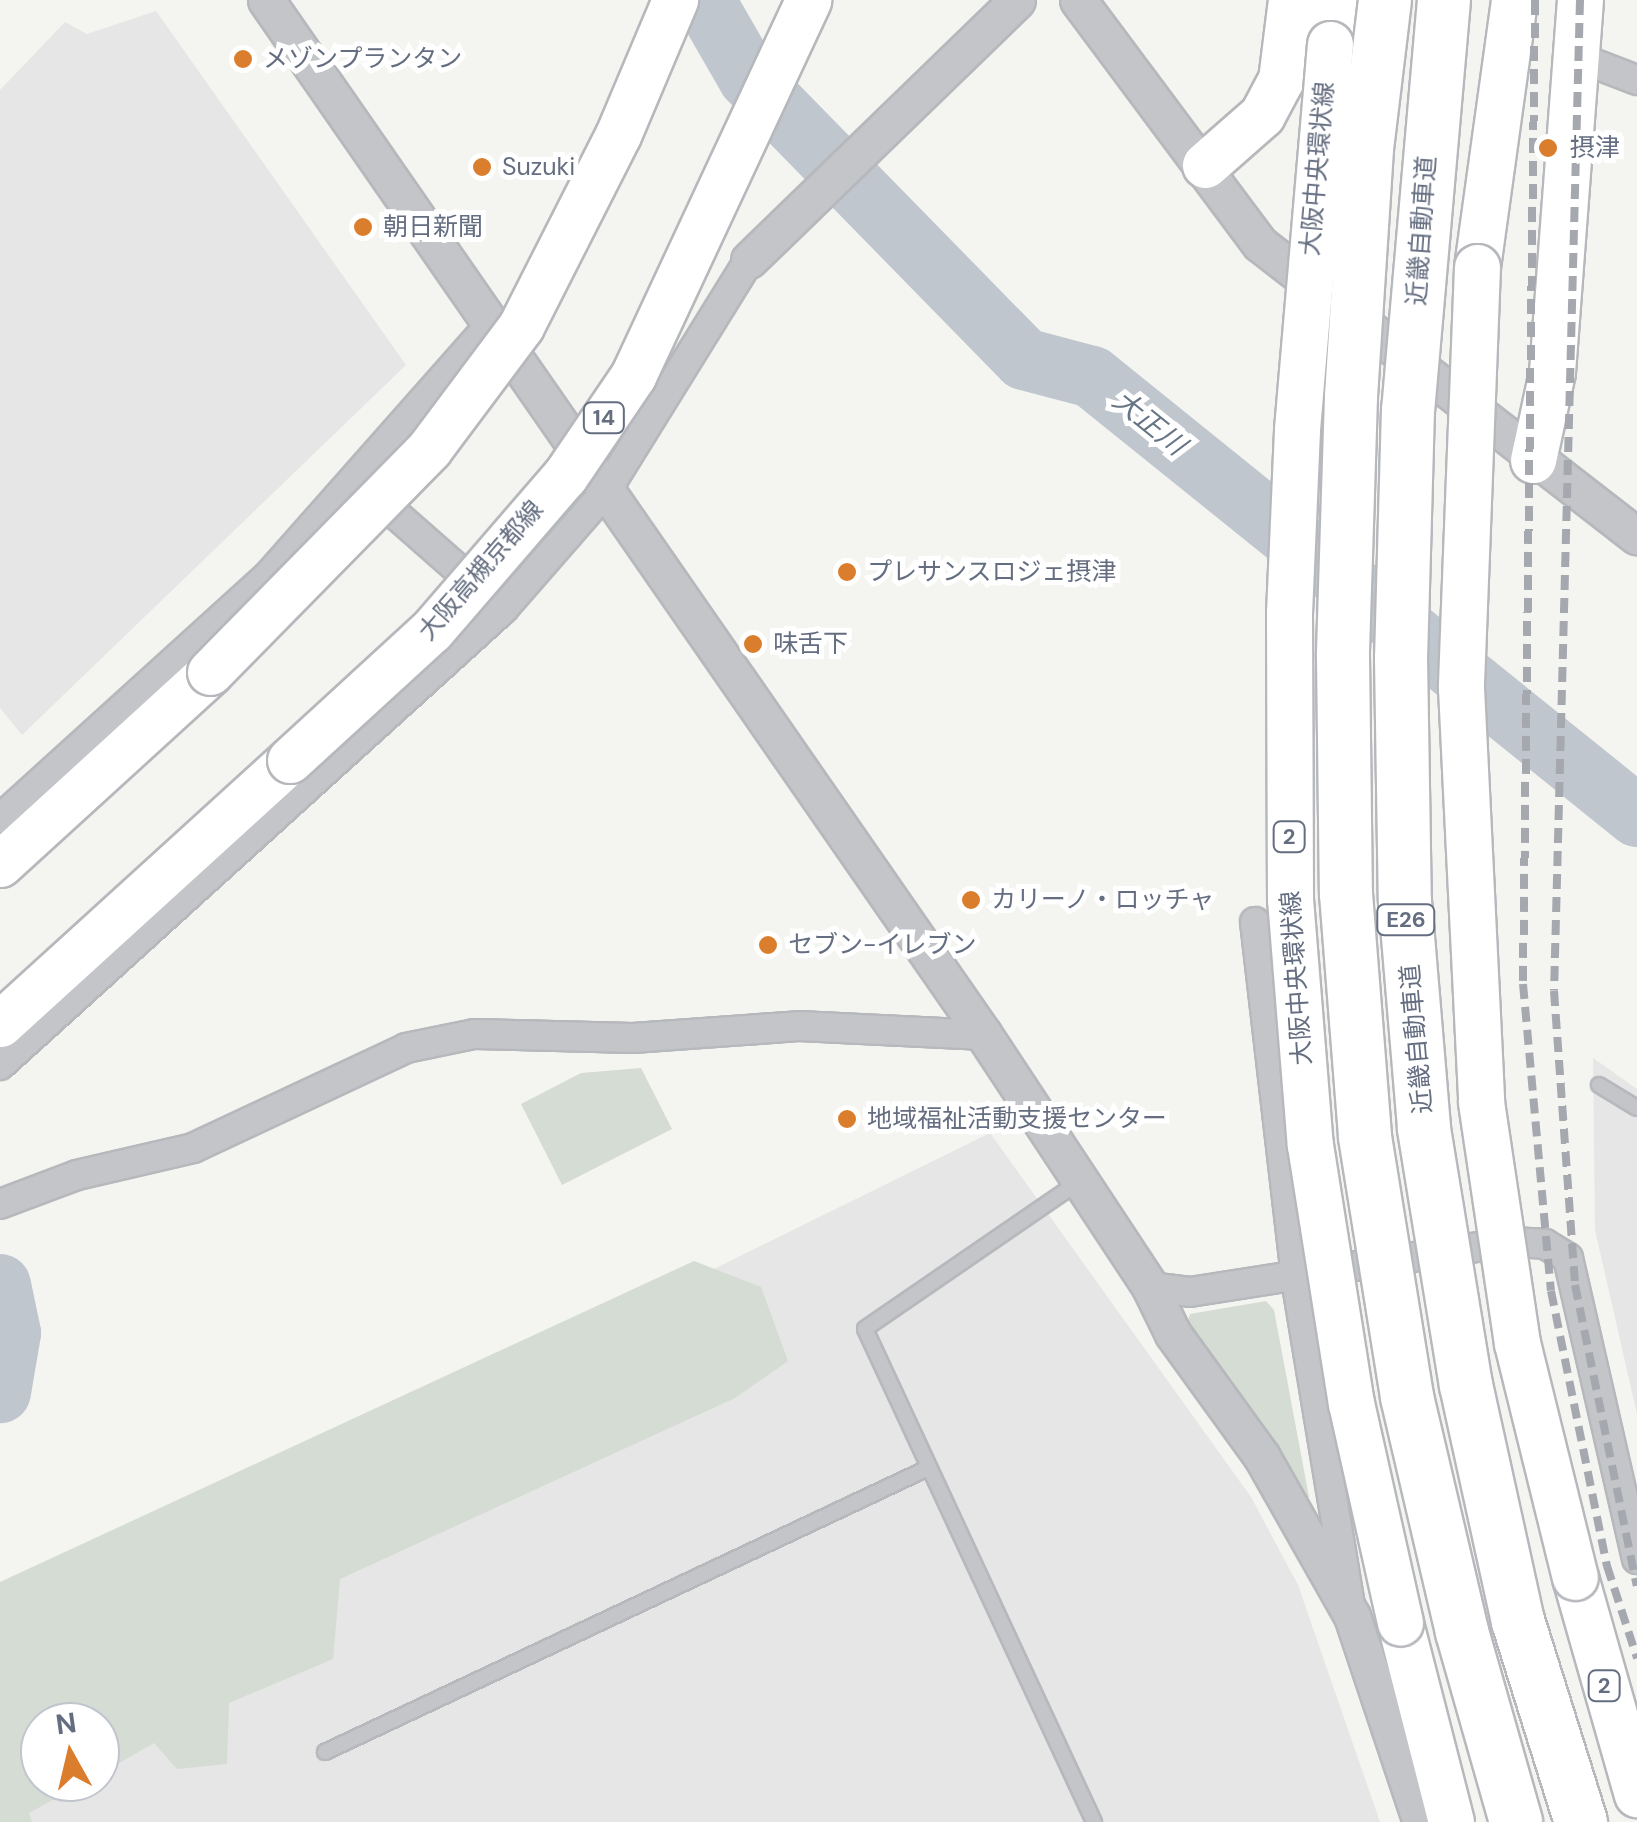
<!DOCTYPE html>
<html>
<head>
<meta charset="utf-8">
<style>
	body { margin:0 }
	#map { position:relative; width:1637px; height:1822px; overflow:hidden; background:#f4f5f1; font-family:"DM Sans","Noto Sans JP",sans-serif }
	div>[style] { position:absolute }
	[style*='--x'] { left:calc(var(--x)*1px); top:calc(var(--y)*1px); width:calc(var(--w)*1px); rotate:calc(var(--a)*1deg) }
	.built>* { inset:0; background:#e5e6e5 }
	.green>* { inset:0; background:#d4dcd3 }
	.river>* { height:62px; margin:-31px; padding:0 31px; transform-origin:31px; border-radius:31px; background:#c0c6cd }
	.roads { filter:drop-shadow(2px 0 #b6b8bc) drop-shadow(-2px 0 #b6b8bc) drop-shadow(0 2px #b6b8bc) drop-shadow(0 -2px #b6b8bc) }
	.service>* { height:14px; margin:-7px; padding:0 7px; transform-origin:7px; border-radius:7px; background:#c3c5c9 }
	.minor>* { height:28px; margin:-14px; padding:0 14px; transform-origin:14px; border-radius:14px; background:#c3c5c9 }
	.tertiary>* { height:35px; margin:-17.5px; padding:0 17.5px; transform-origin:17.5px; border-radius:17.5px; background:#c3c5c9 }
	.primary>* { height:45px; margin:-22.5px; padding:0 22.5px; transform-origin:22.5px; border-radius:22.5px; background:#fff }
	.rail>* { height:8px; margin-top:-4px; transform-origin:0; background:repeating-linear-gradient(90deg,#a5a8af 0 15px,transparent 0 23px) }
	.bridges { filter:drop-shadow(2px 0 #b6b8bc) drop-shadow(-2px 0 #b6b8bc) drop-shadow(0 2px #b6b8bc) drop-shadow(0 -2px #b6b8bc) }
	.primary-bridge>* { height:45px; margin:-22.5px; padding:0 22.5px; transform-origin:22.5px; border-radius:22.5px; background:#fff }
	.motorway-bridge>* { height:52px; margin:-26px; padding:0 26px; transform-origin:26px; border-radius:26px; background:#fff }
	.dots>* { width:28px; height:28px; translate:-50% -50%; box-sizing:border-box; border:5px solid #fff; border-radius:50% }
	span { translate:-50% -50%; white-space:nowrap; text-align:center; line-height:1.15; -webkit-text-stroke:10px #fff; paint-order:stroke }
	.shield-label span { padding:2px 8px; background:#fff; border:2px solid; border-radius:8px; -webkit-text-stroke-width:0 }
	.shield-label { font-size:22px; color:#656e81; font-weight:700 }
	.poi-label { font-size:25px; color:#656e81 }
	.left { translate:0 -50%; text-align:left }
	.street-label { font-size:25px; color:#656e81 }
	.water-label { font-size:28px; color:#667585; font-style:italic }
	.north { position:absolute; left:20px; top:1702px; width:100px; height:100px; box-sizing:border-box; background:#fff; border:2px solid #c1c5cd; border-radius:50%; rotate:352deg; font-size:28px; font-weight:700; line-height:40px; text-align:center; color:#656e81 }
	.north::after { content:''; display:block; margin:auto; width:35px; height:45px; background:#da7d2c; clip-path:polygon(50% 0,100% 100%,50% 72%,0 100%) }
</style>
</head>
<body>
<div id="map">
	<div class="built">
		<i style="clip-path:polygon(156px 11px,406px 365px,22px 735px,0 708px,0 90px,65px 22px,87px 34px)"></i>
		<i style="clip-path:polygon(1593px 1058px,1637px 1089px,1637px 1414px,1595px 1230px)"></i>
		<i style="clip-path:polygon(evenodd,990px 1133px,1251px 1497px,1298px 1585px,1380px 1822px,0 1822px,0 1669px,7px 1617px,990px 1133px,40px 1722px,100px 1722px,100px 1782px,40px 1782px,40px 1722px)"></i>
	</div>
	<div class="green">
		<i style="clip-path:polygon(641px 1068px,672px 1129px,562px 1185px,521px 1104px,581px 1073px)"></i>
		<i style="clip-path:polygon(694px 1261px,761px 1287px,788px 1361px,735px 1398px,340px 1579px,333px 1659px,229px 1703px,227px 1764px,177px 1769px,154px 1743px,100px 1774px,100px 1722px,40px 1722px,40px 1782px,85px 1782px,29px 1813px,32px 1822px,0 1822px,0 1582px)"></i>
		<i style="clip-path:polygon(1266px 1301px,1274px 1310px,1309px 1497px,1303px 1498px,1187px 1325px,1190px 1314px)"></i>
	</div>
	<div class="river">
		<i style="--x:704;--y:0;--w:90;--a:60"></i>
		<i style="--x:749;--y:78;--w:393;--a:45.6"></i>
		<i style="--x:1024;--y:359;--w:70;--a:14.8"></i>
		<i style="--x:1092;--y:377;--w:700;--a:38.85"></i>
		<i style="--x:0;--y:1285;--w:49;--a:78.2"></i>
		<i style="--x:10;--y:1333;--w:60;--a:99.6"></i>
	</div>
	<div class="roads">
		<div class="service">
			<i style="--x:1599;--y:1085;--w:44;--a:31.2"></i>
			<i style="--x:1080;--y:1181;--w:261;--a:145.5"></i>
			<i style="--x:865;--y:1329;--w:544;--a:65.08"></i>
			<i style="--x:325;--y:1752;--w:664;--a:-25.21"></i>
		</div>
		<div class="minor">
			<i style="--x:1577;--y:57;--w:64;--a:21"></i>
			<i style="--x:369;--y:491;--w:152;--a:41.3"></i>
			<i style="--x:0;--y:819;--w:363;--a:-42.2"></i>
			<i style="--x:269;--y:575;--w:335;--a:-48.5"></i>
			<i style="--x:1255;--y:922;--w:359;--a:83.4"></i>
			<i style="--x:1296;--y:1279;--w:325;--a:80.6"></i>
			<i style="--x:0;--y:1065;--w:679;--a:-42.19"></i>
			<i style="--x:503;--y:609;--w:157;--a:-48.9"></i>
			<i style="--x:606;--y:491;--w:272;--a:-58.2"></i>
			<i style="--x:0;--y:1204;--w:82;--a:-20.6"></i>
			<i style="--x:77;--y:1175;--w:119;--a:-13.1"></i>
			<i style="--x:193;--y:1148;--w:235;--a:-25.1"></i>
			<i style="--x:406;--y:1048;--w:69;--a:-11.6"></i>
			<i style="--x:474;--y:1034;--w:159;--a:1.4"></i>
			<i style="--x:633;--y:1038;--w:166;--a:-4.1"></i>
			<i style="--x:799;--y:1026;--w:185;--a:2.8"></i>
			<i style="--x:1150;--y:1287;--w:40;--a:7.1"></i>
			<i style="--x:1190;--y:1292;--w:325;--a:-8.9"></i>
			<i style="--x:1511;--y:1242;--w:34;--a:3"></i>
			<i style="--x:1545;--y:1244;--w:27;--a:31"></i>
			<i style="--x:1568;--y:1258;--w:309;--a:77.1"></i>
		</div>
		<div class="tertiary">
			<i style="--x:266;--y:0;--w:1260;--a:55.25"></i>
			<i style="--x:984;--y:1035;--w:302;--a:56.6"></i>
			<i style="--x:1150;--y:1287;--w:52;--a:63.9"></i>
			<i style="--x:1173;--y:1334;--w:152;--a:54.1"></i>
			<i style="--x:1262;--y:1457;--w:183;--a:60.5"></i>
			<i style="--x:1352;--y:1616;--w:217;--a:71.5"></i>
			<i style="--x:1078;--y:0;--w:304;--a:53.3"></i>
			<i style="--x:1260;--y:244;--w:477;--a:37.8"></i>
			<i style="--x:749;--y:260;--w:373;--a:-44.1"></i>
		</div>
		<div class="primary">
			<i style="--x:1330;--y:44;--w:44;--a:-83.5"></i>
			<i style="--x:1205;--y:165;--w:76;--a:-41.3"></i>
			<i style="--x:1262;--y:115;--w:40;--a:-62"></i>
			<i style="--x:1281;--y:80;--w:81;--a:-82.9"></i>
			<i style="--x:1477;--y:267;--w:270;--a:-82.1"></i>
			<i style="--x:1533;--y:460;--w:90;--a:-77.8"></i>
			<i style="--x:1552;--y:372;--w:373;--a:-85.7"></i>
			<i style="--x:0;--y:864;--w:285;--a:-42.4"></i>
			<i style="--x:0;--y:1024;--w:392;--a:-42.3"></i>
			<i style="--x:1575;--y:1577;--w:226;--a:74.1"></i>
			<i style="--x:1400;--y:1623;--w:205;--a:75.6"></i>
		</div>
	</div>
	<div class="rail">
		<i style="--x:1535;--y:0;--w:984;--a:90.7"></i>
		<i style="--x:1523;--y:984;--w:308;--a:84.8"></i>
		<i style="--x:1551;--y:1291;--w:281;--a:78.5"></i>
		<i style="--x:1607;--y:1566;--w:97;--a:71.9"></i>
		<i style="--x:1580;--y:0;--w:991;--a:91.5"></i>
		<i style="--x:1554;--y:991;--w:295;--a:85.9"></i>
		<i style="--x:1575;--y:1285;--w:307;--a:78.4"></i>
	</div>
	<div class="bridges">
		<div class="primary-bridge">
			<i style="--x:1330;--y:44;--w:387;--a:94.9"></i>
			<i style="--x:1297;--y:430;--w:183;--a:92.5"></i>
			<i style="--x:1289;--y:613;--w:286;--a:89.8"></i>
			<i style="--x:1290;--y:899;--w:247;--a:85.4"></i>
			<i style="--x:1310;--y:1145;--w:261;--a:81"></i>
			<i style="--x:1351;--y:1403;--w:225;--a:77.4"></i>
			<i style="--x:1477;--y:267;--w:421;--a:92.2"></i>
			<i style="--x:1461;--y:688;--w:414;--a:87.2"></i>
			<i style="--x:1481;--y:1102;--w:244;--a:81.5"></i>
			<i style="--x:1517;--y:1343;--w:241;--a:76.1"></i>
			<i style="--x:210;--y:672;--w:313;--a:-45.5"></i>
			<i style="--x:429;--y:449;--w:154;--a:-53.2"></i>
			<i style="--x:521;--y:326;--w:214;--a:-63.1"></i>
			<i style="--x:618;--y:135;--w:147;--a:-67.1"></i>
			<i style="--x:290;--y:760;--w:191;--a:-42.5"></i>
			<i style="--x:431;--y:631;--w:205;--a:-49.2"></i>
			<i style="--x:565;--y:476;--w:121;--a:-55.8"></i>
			<i style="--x:633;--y:376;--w:415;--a:-65"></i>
		</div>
		<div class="motorway-bridge">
			<i style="--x:1385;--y:0;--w:150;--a:96.9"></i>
			<i style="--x:1367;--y:149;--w:249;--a:93.7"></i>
			<i style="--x:1351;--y:397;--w:259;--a:91.8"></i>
			<i style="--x:1343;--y:656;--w:238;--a:89.3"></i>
			<i style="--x:1346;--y:894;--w:244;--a:85.5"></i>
			<i style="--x:1365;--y:1137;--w:263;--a:80.8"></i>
			<i style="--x:1407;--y:1397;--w:241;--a:76.8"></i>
			<i style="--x:1462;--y:1632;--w:198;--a:74.1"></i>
			<i style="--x:1444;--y:0;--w:411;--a:95"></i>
			<i style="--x:1408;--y:409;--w:249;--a:91.6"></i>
			<i style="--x:1401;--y:658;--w:243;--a:89.1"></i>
			<i style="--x:1405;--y:901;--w:229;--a:85.2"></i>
			<i style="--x:1424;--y:1129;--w:259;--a:80.7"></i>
			<i style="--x:1466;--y:1385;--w:242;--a:77.6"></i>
			<i style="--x:1518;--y:1621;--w:211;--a:72.6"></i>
		</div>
	</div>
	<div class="dots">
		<i style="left:243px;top:59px;background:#da7d2c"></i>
		<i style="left:1548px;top:148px;background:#da7d2c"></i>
		<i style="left:482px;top:167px;background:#da7d2c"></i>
		<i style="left:363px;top:227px;background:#da7d2c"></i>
		<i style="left:847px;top:572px;background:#da7d2c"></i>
		<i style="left:753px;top:644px;background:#da7d2c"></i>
		<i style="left:971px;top:900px;background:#da7d2c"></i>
		<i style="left:768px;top:945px;background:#da7d2c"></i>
		<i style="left:847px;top:1119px;background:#da7d2c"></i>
	</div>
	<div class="shield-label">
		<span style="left:604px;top:418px">14</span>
		<span style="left:1289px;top:837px">2</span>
		<span style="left:1406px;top:920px">E26</span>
		<span style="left:1604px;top:1686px">2</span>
	</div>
	<div class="poi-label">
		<span class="left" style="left:263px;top:59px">メゾンプランタン</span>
		<span class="left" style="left:1570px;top:148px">摂津</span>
		<span class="left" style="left:502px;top:167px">Suzuki</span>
		<span class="left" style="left:383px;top:227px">朝日新聞</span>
		<span class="left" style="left:867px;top:572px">プレサンスロジェ摂津</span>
		<span class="left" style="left:773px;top:644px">味舌下</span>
		<span class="left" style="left:991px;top:900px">カリーノ・ロッチャ</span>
		<span class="left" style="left:788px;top:945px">セブン-イレブン</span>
		<span class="left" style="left:867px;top:1119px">地域福祉活動支援センター</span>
	</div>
	<div class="street-label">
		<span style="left:1318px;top:169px;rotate:-85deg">大阪中央環状線</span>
		<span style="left:1422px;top:231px;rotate:-86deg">近畿自動車道</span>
		<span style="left:481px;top:571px;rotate:-49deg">大阪高槻京都線</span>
		<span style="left:1297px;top:978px;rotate:-94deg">大阪中央環状線</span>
		<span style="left:1417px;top:1039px;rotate:-95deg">近畿自動車道</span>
	</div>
	<div class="water-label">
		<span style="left:1149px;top:423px;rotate:39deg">大正川</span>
	</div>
	<div class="north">N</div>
</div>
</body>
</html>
